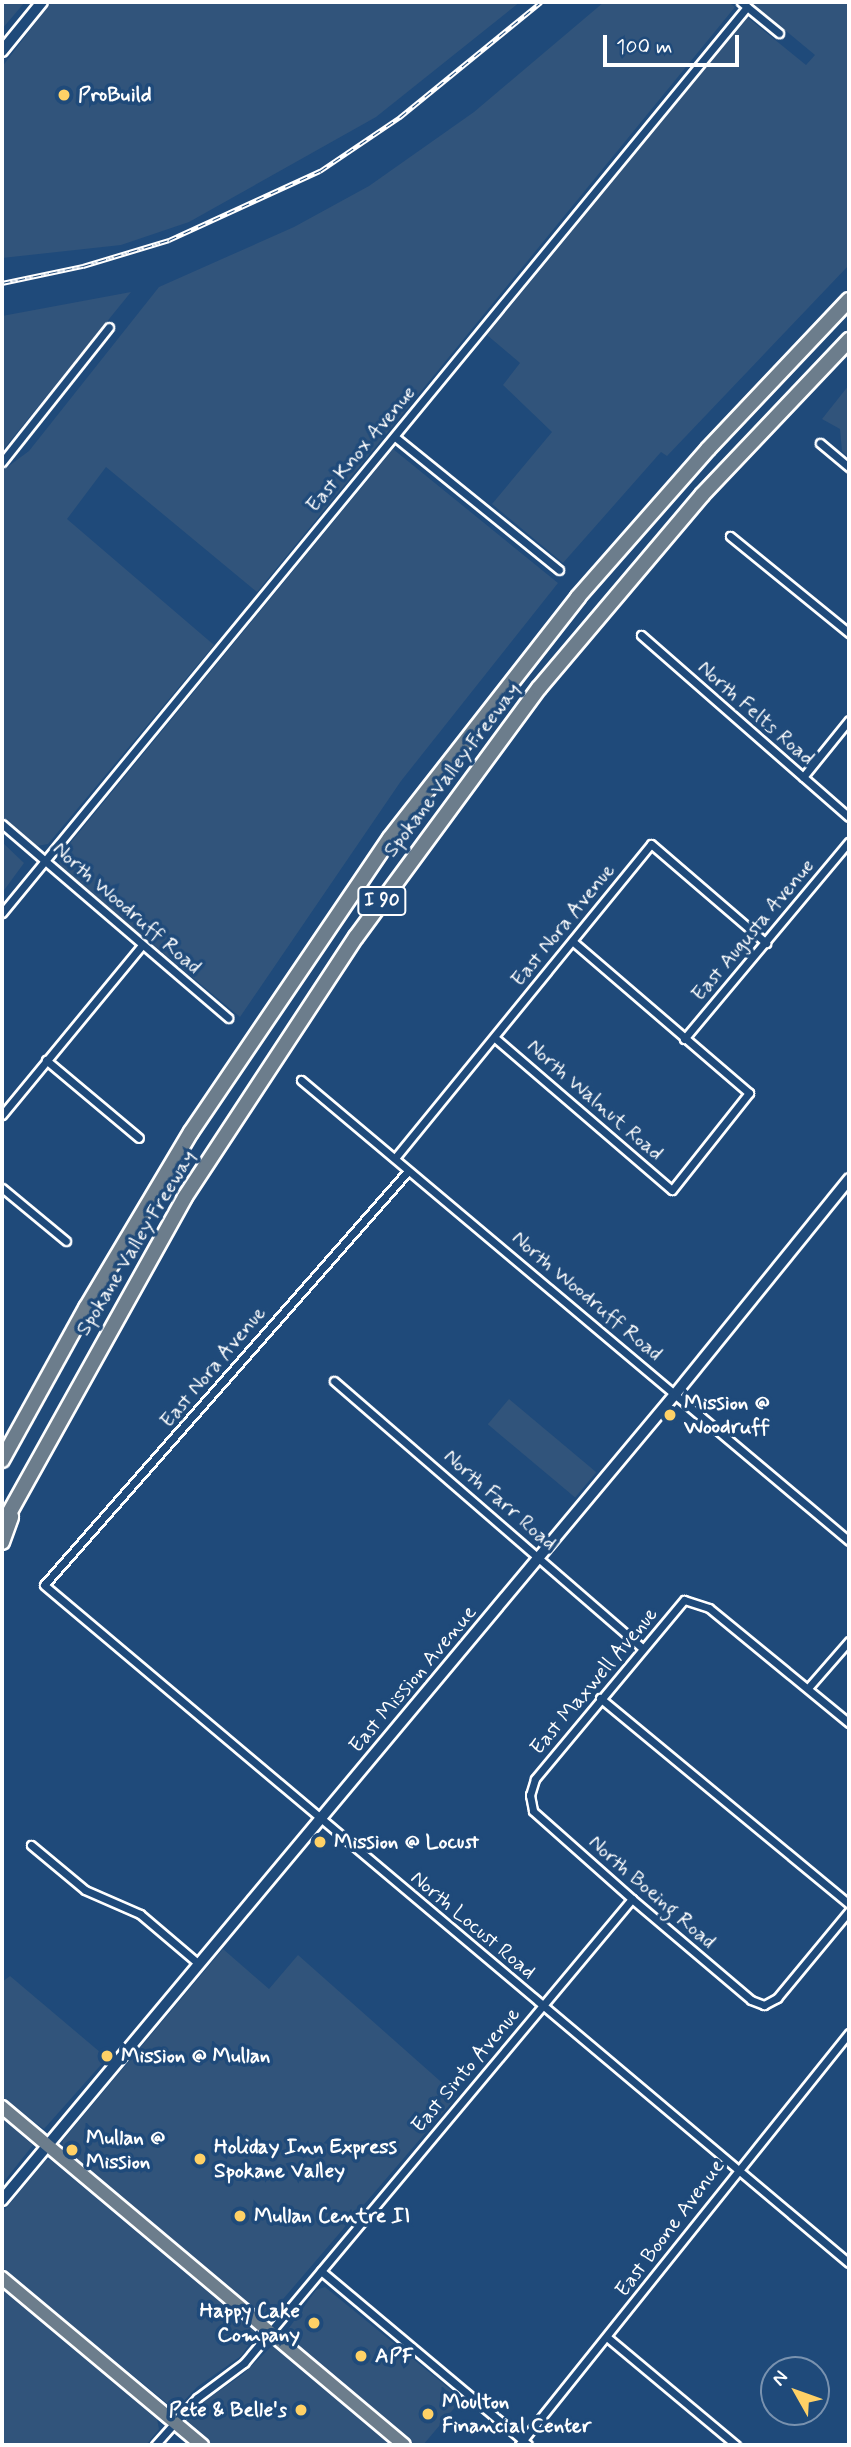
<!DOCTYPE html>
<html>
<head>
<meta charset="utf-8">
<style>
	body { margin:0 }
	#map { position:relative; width:851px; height:2447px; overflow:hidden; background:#1f4a7a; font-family:Mynerve,sans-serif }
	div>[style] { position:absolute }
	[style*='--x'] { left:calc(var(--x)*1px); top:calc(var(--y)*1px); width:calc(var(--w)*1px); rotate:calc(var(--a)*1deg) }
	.built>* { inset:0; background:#31547b; transform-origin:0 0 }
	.roads { filter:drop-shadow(2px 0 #fff) drop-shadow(-2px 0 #fff) drop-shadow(0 2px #fff) drop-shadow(0 -2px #fff) }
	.street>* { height:7px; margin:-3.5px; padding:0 3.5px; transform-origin:3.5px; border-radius:3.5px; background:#1f4a7a }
	.secondary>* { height:10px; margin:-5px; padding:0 5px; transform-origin:5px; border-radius:5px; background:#1f4a7a }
	.primary>* { height:12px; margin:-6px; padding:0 6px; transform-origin:6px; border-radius:6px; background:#6c7d8c }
	.highway>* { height:14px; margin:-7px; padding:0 7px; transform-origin:7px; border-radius:7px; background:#6c7d8c }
	.rail>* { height:5px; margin-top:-2.5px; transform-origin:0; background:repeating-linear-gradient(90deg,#1f4a7a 0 8px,#fff 0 16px); box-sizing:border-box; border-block:2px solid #fff }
	.dots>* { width:19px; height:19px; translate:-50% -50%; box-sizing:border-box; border:4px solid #1f4a7a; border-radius:50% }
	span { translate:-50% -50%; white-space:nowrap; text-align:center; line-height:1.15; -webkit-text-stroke:7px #1f4a7a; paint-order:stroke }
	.shield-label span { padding:2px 5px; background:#1f4a7a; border:2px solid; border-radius:5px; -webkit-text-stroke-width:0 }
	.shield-label { font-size:19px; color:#fff; font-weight:700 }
	.poi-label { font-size:21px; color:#fff; font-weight:700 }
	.left { translate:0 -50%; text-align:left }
	.right { translate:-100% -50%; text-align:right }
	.street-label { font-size:21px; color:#fff }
	.frame { position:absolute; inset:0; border:4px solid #fff; pointer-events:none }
	.north { position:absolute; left:760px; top:2356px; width:70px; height:70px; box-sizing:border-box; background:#1f4a7a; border:2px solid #7992af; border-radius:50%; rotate:310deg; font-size:19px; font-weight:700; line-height:28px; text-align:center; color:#fff }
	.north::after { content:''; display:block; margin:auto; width:24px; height:32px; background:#ffd166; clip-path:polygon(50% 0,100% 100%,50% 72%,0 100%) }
	.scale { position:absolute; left:603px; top:35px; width:136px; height:32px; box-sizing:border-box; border:4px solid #fff; border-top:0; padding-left:9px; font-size:21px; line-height:24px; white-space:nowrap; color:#fff; -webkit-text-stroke:5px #1f4a7a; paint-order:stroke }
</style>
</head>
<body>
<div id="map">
	<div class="built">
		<i style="clip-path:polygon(2px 2px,25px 2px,2px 29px)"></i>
		<i style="clip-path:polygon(51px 2px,520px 2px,376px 117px,189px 222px,121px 245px,2px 258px,2px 67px)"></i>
		<i style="clip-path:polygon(604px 2px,728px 2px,735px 7px,257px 592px,106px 467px,67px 519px,214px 645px,48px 844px,37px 846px,2px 816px,2px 471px,29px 451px,159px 287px,294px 227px,369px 186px,474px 112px)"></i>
		<i style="clip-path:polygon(751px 2px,849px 2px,849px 265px,667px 456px,661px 452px,563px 563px,492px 504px,552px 432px,503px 385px,520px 363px,487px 335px,747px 17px,806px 65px,815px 55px)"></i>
		<i style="clip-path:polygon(131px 292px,2px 451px,2px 316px)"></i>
		<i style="clip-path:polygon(849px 385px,849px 458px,842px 451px,840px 429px,822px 419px)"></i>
		<i style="clip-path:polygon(393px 449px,558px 583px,401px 781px,240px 1017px,61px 868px,58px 858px)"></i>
		<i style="clip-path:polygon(2px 842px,24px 863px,2px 893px)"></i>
		<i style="left:509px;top:1399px;width:114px;height:33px;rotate:40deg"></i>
		<i style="clip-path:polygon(223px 1949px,269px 1989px,298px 1955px,457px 2096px,266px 2319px,62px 2147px,63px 2140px)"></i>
		<i style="clip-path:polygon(10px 1976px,107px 2058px,44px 2129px,2px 2099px,2px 1982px)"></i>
		<i style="clip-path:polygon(2px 2118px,33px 2145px,2px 2184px)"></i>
		<i style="clip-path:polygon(46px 2160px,51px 2160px,257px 2333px,241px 2356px,197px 2387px,175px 2410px,2px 2268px,2px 2213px)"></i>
		<i style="clip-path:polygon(325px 2287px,462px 2399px,423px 2445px,414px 2445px,284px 2335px,316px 2290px)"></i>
		<i style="clip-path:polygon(2px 2288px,157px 2419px,159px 2429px,146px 2445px,2px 2445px)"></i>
		<i style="clip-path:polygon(272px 2346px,274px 2347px,391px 2445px,212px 2445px,188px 2425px,187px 2420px,203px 2402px,242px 2375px)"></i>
	</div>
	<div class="roads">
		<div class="street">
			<i style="--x:741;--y:2;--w:49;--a:39.2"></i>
			<i style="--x:395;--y:437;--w:211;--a:39"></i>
			<i style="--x:820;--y:443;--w:38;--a:40"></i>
			<i style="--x:2;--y:462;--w:172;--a:-51.6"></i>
			<i style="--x:730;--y:536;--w:154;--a:39.2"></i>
			<i style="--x:641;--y:635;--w:276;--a:41.2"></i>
			<i style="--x:803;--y:777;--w:73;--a:-51.1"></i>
			<i style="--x:2;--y:824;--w:298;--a:40.6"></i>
			<i style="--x:2;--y:913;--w:1173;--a:-50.57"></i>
			<i style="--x:495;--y:1038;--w:233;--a:40.7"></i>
			<i style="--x:672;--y:1190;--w:124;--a:-51.6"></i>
			<i style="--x:749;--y:1093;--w:233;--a:-139.3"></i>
			<i style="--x:684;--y:1039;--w:257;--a:-50.1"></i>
			<i style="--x:46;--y:1060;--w:121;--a:40"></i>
			<i style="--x:301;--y:1080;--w:716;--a:40.07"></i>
			<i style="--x:2;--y:1115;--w:220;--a:-50.5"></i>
			<i style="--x:395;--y:1158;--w:405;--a:-50.8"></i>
			<i style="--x:651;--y:844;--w:152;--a:40.7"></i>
			<i style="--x:408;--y:1171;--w:551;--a:131.32"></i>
			<i style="--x:44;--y:1585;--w:1052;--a:40.11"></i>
			<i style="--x:2;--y:1188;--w:83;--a:39.6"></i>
			<i style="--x:334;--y:1381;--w:406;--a:40.9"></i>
			<i style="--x:808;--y:1688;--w:62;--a:-48.9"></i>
			<i style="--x:600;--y:1698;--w:323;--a:39.6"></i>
			<i style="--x:849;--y:1723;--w:181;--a:-140.6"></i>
			<i style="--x:709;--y:1608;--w:26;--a:-162"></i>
			<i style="--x:684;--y:1600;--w:233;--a:129.8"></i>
			<i style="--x:535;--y:1779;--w:17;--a:107"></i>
			<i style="--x:530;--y:1795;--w:16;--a:79"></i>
			<i style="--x:533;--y:1811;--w:132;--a:41.6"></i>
			<i style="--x:632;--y:1899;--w:156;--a:40.3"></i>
			<i style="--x:751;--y:2000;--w:14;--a:21"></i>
			<i style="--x:764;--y:2005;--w:15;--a:-28"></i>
			<i style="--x:777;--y:1998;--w:113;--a:-50.4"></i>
			<i style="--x:31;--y:1845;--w:70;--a:39.8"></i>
			<i style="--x:85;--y:1890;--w:60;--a:23.6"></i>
			<i style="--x:140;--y:1914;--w:77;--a:40.3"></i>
			<i style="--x:321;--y:2271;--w:270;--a:40"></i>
			<i style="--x:608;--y:2338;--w:167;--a:39.9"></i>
			<i style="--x:155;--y:2445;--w:63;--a:-48.2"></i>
			<i style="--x:197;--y:2398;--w:59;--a:-36.7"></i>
			<i style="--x:244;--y:2363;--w:605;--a:-50.1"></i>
			<i style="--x:519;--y:2445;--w:528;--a:-51.31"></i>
		</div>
		<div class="secondary">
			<i style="--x:2;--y:51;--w:63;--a:-50.8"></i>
			<i style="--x:2;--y:2200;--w:1051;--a:-50.13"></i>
			<i style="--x:676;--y:1393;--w:275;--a:-51"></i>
		</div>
		<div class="primary">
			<i style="--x:2;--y:2107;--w:525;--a:40.06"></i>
			<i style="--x:2;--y:2278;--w:261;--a:39.9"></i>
		</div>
		<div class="highway">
			<i style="--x:2;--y:1460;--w:174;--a:-61.1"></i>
			<i style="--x:86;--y:1308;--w:205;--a:-59.2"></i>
			<i style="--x:191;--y:1132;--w:355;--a:-55.9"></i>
			<i style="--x:390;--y:838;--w:306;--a:-52"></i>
			<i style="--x:578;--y:597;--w:197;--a:-48.7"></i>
			<i style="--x:708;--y:449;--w:205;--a:-46.6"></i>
			<i style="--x:2;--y:1526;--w:376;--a:-60.9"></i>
			<i style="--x:185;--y:1197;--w:311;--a:-56.7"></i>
			<i style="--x:356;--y:937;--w:309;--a:-53.7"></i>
			<i style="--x:539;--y:688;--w:253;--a:-49.8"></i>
			<i style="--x:702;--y:495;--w:214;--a:-46.5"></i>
			<i style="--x:2;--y:1542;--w:27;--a:-70"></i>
		</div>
	</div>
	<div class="rail">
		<i style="--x:2;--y:283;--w:83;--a:-11.9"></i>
		<i style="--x:83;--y:266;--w:90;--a:-16.8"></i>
		<i style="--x:169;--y:240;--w:166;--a:-24.6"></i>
		<i style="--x:320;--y:171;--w:97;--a:-34"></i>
		<i style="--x:400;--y:117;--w:182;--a:-39.2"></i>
	</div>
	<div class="dots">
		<i style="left:64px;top:95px;background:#ffd166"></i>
		<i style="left:670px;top:1415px;background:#ffd166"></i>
		<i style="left:320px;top:1842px;background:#ffd166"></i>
		<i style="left:107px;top:2056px;background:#ffd166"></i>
		<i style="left:72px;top:2150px;background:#ffd166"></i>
		<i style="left:200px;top:2159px;background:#ffd166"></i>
		<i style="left:240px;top:2216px;background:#ffd166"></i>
		<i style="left:314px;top:2323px;background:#ffd166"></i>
		<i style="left:361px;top:2356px;background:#ffd166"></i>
		<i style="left:301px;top:2410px;background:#ffd166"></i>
		<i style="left:428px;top:2414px;background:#ffd166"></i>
	</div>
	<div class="shield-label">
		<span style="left:382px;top:901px">I 90</span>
	</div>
	<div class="poi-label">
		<span class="left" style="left:78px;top:95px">ProBuild</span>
		<span class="left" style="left:684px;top:1415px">Mission @<br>Woodruff</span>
		<span class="left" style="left:334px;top:1842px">Mission @ Locust</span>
		<span class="left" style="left:121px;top:2056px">Mission @ Mullan</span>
		<span class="left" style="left:86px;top:2150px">Mullan @<br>Mission</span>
		<span class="left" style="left:214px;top:2159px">Holiday Inn Express<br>Spokane Valley</span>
		<span class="left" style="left:254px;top:2216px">Mullan Centre II</span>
		<span class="right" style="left:300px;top:2323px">Happy Cake<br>Company</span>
		<span class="left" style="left:375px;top:2356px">APF</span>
		<span class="left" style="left:442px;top:2414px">Moulton<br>Financial Center</span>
		<span class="right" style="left:287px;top:2410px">Pete &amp; Belle's</span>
	</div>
	<div class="street-label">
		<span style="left:361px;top:449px;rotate:-50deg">East Knox Avenue</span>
		<span style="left:756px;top:713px;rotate:41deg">North Felts Road</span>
		<span style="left:452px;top:770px;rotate:-53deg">Spokane Valley Freeway</span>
		<span style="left:127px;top:908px;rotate:41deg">North Woodruff Road</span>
		<span style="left:563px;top:925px;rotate:-51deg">East Nora Avenue</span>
		<span style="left:753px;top:930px;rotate:-50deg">East Augusta Avenue</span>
		<span style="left:595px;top:1100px;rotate:41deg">North Walnut Road</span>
		<span style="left:136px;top:1243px;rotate:-59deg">Spokane Valley Freeway</span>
		<span style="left:587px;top:1296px;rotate:40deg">North Woodruff Road</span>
		<span style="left:213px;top:1367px;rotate:-50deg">East Nora Avenue</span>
		<span style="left:500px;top:1500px;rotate:41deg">North Farr Road</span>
		<span style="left:413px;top:1679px;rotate:-50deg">East Mission Avenue</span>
		<span style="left:594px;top:1681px;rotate:-50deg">East Maxwell Avenue</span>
		<span style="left:652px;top:1892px;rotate:41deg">North Boeing Road</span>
		<span style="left:473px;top:1925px;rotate:40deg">North Locust Road</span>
		<span style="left:466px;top:2070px;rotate:-50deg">East Sinto Avenue</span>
		<span style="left:670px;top:2228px;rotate:-53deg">East Boone Avenue</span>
	</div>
	<div class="frame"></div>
	<div class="north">N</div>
	<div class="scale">100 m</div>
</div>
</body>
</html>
